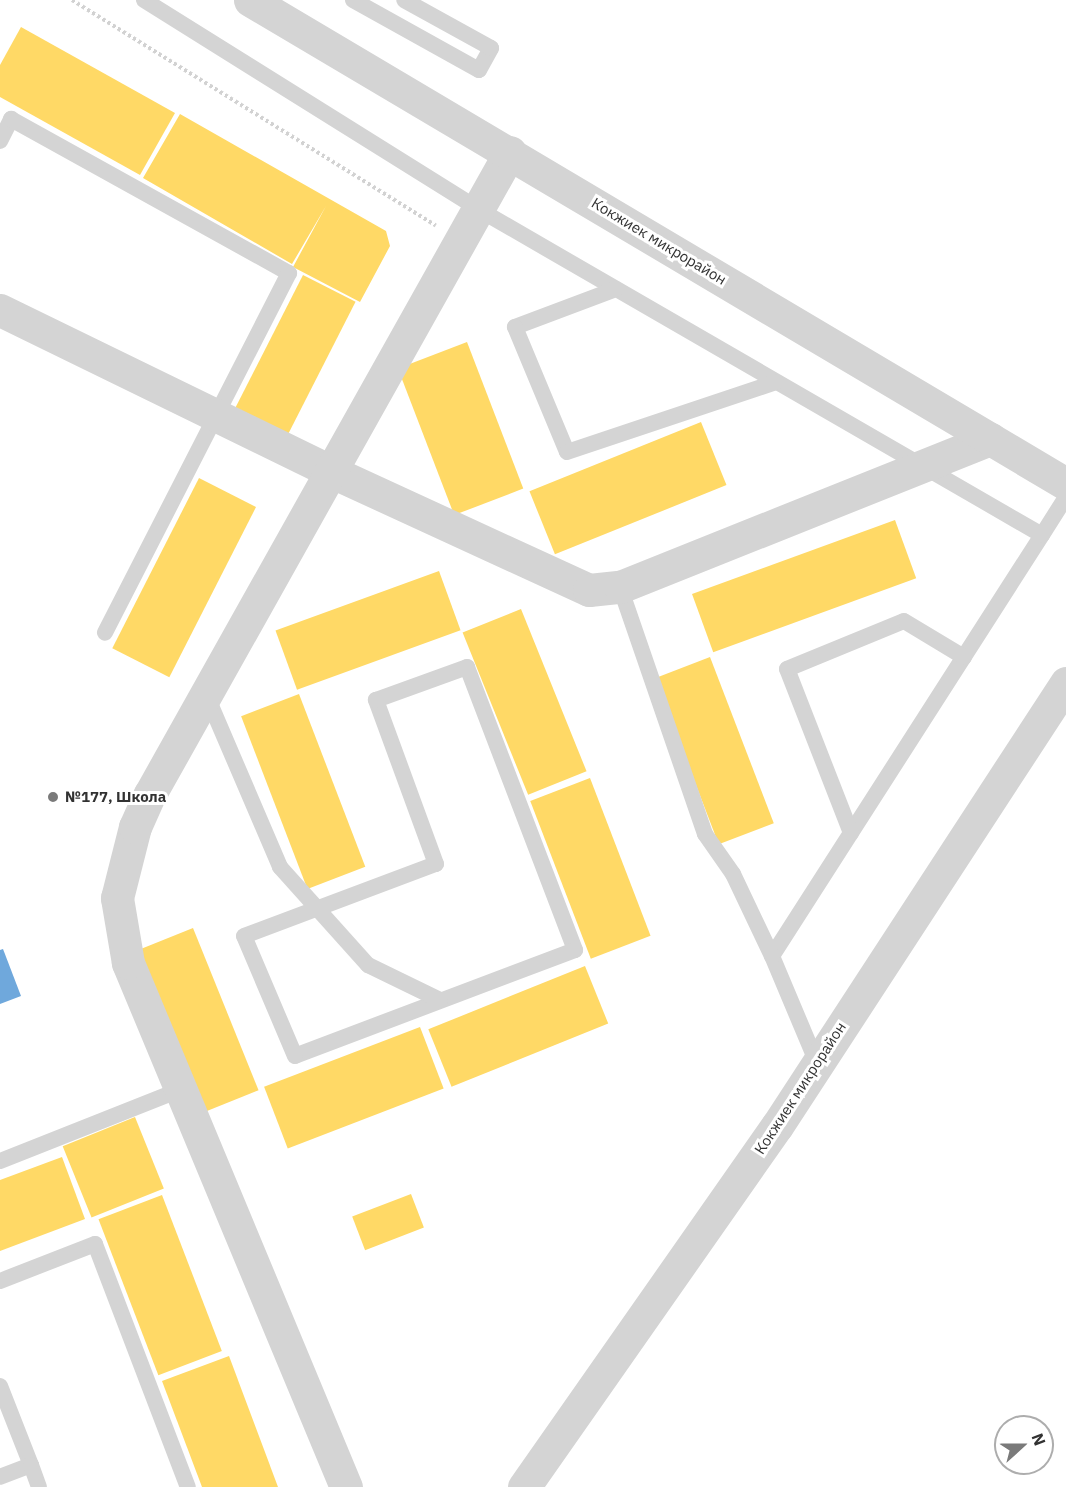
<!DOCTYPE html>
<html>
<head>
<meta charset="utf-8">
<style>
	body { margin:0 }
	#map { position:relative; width:1066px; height:1487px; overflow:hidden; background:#fff; font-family:"IBM Plex Sans",sans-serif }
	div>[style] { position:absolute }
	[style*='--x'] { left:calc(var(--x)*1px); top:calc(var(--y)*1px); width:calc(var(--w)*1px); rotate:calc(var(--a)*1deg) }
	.homes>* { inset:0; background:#ffd966; transform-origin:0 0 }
	.schools>* { inset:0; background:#6fa8dc }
	.path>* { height:4px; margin-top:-2px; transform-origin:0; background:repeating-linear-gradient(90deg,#d2d2d2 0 3px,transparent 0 6px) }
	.service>* { height:16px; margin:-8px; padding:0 8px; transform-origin:8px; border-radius:8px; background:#d4d4d4 }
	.minor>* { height:33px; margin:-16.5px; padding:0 16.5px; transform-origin:16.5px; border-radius:16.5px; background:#d4d4d4 }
	.tertiary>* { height:33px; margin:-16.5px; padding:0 16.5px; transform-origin:16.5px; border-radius:16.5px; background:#d4d4d4 }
	.dots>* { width:16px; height:16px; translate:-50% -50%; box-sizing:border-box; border:3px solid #fff; border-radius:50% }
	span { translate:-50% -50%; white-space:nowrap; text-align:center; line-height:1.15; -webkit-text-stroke:6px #fff; paint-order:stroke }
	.street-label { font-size:15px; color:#323232 }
	.poi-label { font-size:15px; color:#323232; font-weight:700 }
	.left { translate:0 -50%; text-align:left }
	.north { position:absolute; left:994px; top:1415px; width:60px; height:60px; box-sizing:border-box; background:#fff; border:2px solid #adadad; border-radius:50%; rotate:69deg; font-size:16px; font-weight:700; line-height:24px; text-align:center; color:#323232 }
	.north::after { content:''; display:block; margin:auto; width:21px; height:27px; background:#7a7a7a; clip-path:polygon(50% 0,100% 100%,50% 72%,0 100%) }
</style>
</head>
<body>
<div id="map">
	<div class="homes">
		<i style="clip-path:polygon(21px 27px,175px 113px,140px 175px,0 97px,0 65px)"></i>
		<i style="clip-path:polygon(180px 114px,386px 231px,390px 246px,360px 302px,293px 267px,326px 206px,292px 264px,143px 178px)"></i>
		<i style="left:303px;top:275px;width:59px;height:154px;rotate:27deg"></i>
		<i style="left:467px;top:342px;width:157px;height:74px;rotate:69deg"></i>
		<i style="left:701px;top:422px;width:68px;height:185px;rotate:68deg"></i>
		<i style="left:199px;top:478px;width:64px;height:191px;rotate:27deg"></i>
		<i style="left:895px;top:520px;width:62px;height:216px;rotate:70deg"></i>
		<i style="left:439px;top:571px;width:63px;height:174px;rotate:70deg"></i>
		<i style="left:521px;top:609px;width:175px;height:63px;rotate:68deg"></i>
		<i style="left:710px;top:657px;width:178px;height:59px;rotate:69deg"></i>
		<i style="left:299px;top:694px;width:185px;height:62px;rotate:69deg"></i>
		<i style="left:590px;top:778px;width:169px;height:64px;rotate:69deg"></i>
		<i style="left:193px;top:928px;width:175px;height:61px;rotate:68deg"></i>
		<i style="left:585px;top:966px;width:62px;height:169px;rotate:68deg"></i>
		<i style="left:420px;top:1027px;width:66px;height:167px;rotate:69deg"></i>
		<i style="left:135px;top:1117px;width:77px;height:78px;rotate:68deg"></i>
		<i style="clip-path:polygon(62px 1157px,85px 1219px,0 1251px,0 1180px)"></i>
		<i style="left:411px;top:1194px;width:36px;height:63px;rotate:69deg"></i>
		<i style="left:162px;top:1195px;width:167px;height:68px;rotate:69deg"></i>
		<i style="clip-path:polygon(229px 1356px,278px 1487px,202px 1487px,162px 1381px)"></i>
	</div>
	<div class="schools">
		<i style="clip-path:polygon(3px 949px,21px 996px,0 1004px,0 950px)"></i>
	</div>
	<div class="path">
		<i style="--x:72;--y:0;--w:428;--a:31.8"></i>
	</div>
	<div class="service">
		<i style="--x:144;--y:0;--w:394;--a:32"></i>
		<i style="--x:478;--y:209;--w:651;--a:30.03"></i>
		<i style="--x:1042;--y:535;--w:500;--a:122.67"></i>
		<i style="--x:772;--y:956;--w:116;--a:67.2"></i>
		<i style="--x:353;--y:0;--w:144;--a:29.1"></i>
		<i style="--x:479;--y:70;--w:25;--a:-61"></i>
		<i style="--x:491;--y:48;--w:99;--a:-151.1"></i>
		<i style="--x:0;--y:141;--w:25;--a:-63"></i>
		<i style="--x:11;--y:119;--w:318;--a:29"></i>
		<i style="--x:289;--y:273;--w:404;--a:117.1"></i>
		<i style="--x:616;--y:289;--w:108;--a:159.4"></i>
		<i style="--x:515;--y:327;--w:135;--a:67.4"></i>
		<i style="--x:567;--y:452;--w:220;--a:-18.5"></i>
		<i style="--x:1042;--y:535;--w:45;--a:-57.7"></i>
		<i style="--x:620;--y:587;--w:261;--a:71"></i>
		<i style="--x:705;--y:834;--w:49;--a:55"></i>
		<i style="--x:733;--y:874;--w:91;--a:64.6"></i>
		<i style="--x:467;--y:667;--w:303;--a:69.1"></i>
		<i style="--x:575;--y:950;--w:299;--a:159.3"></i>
		<i style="--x:295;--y:1056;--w:130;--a:-113"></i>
		<i style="--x:244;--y:936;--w:205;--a:-20.6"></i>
		<i style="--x:436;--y:864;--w:175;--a:-110.1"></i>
		<i style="--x:376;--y:700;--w:97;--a:-19.9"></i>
		<i style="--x:206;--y:694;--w:188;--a:66.8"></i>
		<i style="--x:280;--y:867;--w:132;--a:48.1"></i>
		<i style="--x:368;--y:965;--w:80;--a:25.9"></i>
		<i style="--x:851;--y:833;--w:176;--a:-111.3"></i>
		<i style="--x:787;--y:669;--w:126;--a:-22.3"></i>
		<i style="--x:904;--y:621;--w:70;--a:31"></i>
		<i style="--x:0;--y:1161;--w:193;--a:-21.6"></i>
		<i style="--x:0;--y:1281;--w:102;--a:-21.3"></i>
		<i style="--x:95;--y:1244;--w:260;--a:69.1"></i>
		<i style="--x:0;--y:1386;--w:85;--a:68.6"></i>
		<i style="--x:31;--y:1465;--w:33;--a:159"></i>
		<i style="--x:31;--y:1465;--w:23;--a:70"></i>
	</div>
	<div class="minor">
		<i style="--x:0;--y:310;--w:367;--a:26"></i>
		<i style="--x:330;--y:471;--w:285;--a:24.7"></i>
		<i style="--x:589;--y:590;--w:31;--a:-6"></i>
		<i style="--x:620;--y:587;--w:399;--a:-21.8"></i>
		<i style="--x:346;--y:1487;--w:568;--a:-112.59"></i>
		<i style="--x:128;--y:963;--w:66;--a:-99.6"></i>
		<i style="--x:117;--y:898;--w:73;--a:-75.8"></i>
		<i style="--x:135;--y:827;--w:36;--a:-66"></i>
		<i style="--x:150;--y:794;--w:736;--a:-60.72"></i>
	</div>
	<div class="tertiary">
		<i style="--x:250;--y:0;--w:949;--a:30.67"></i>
		<i style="--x:524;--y:1487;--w:441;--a:-55"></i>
		<i style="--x:777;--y:1126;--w:529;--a:-56.88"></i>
	</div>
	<div class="dots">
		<i style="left:53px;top:797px;background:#7a7a7a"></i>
	</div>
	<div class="street-label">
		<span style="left:659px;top:241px;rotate:31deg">Кокжиек микрорайон</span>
		<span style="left:800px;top:1088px;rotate:-57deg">Кокжиек микрорайон</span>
	</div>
	<div class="poi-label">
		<span class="left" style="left:65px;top:797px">№177, Школа</span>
	</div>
	<div class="north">N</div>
</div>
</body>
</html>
